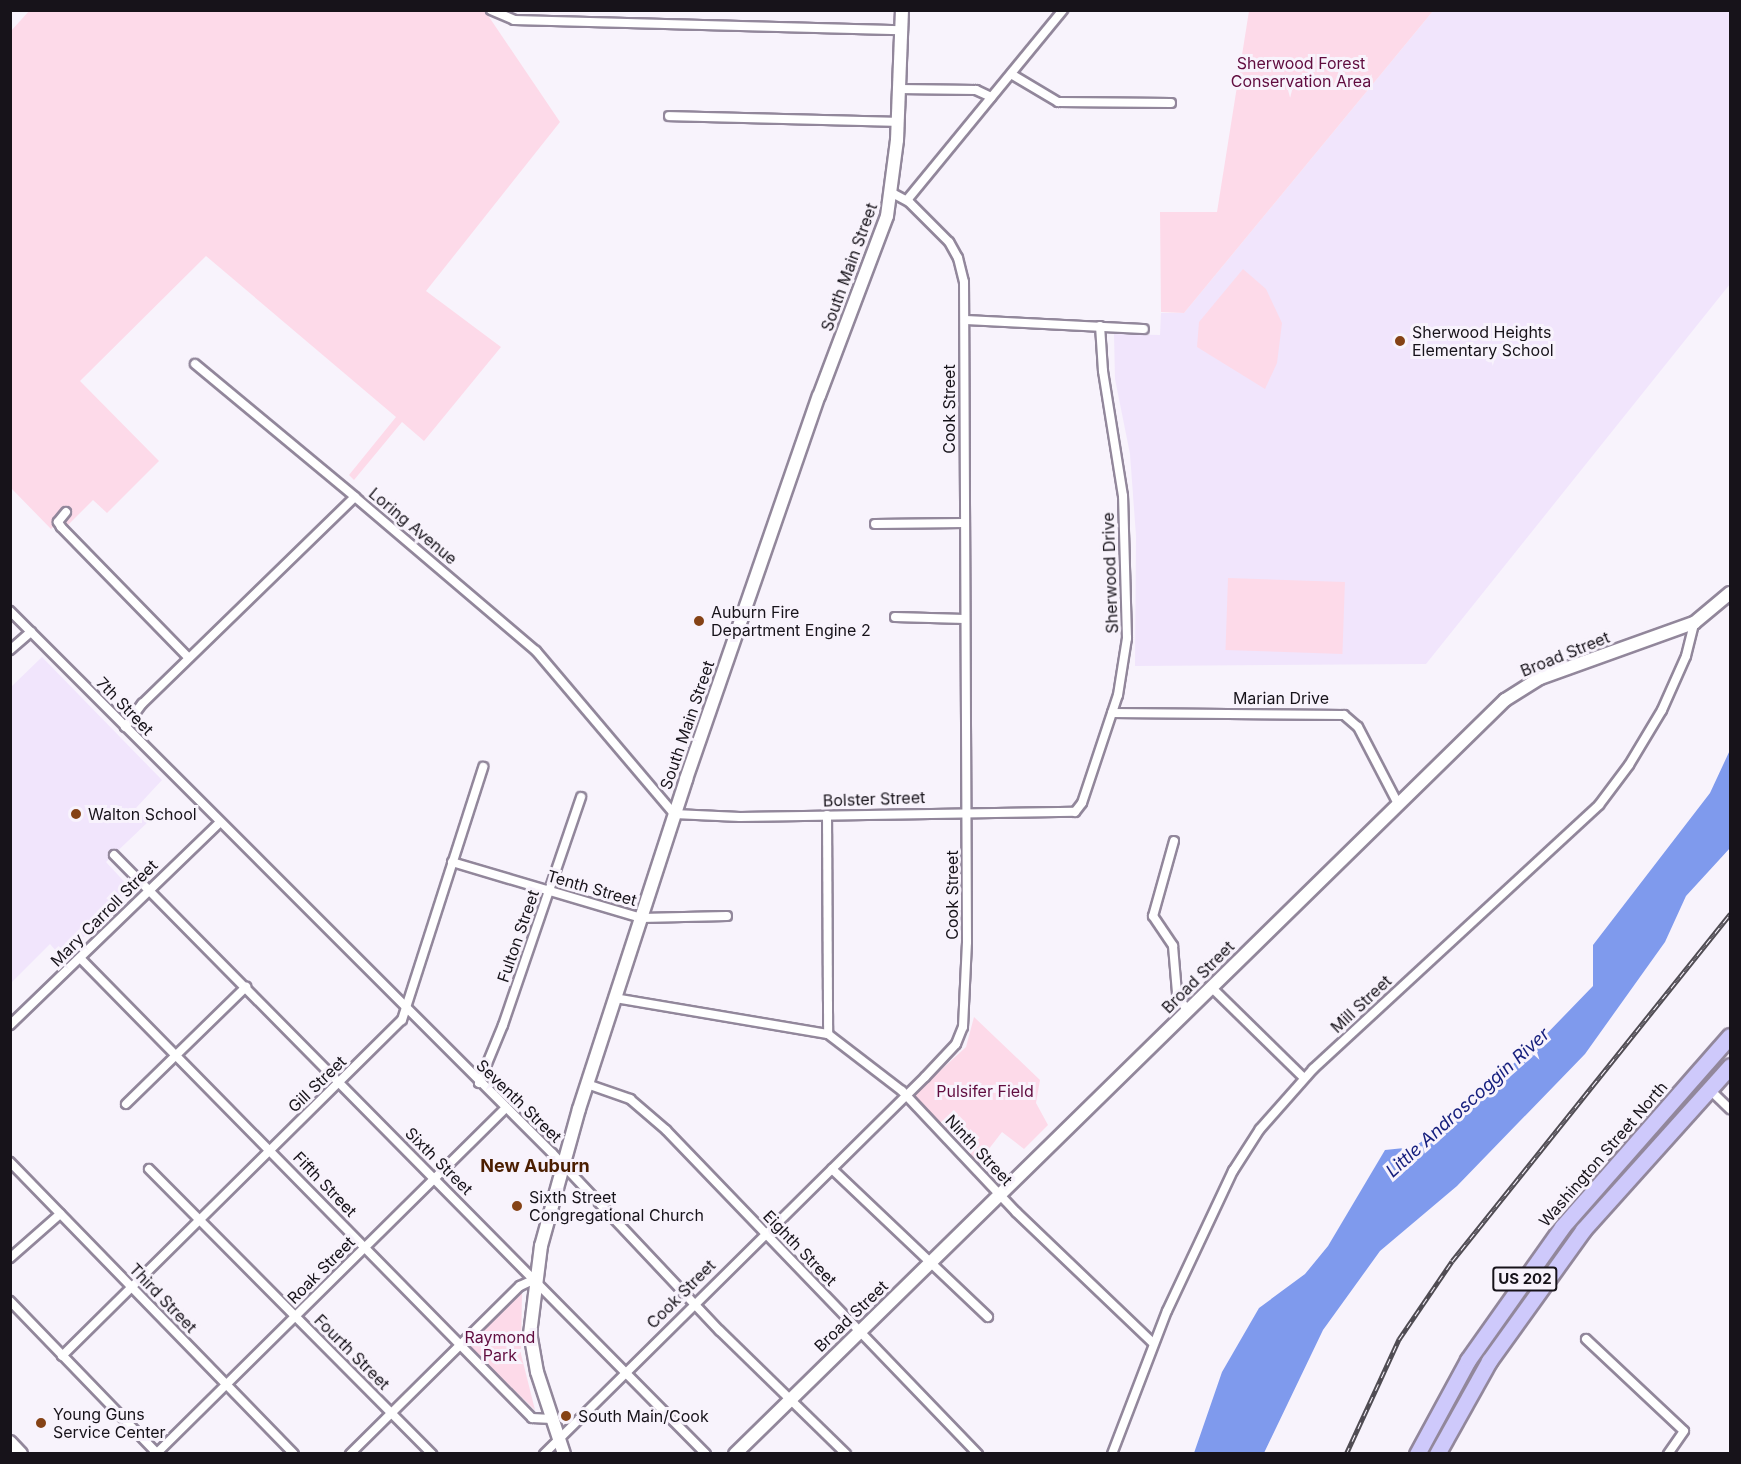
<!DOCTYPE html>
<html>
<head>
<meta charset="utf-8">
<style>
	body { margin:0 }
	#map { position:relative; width:1741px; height:1464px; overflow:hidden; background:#f8f3fc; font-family:Inter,sans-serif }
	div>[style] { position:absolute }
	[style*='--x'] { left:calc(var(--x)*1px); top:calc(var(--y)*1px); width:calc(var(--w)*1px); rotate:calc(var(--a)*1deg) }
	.built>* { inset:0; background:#f1e5fc }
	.green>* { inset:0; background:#fddae9; transform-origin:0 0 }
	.water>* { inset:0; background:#7f9aed }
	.roads { filter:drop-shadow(2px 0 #92879b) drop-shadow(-2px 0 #92879b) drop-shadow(0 2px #92879b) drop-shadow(0 -2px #92879b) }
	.street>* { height:8px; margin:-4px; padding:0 4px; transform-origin:4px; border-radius:4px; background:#fff }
	.secondary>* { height:12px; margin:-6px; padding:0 6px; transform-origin:6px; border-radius:6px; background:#fff }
	.highway>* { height:15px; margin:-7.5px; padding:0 7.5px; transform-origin:7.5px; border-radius:7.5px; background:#cec9fb }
	.rail>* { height:4.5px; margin-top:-2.25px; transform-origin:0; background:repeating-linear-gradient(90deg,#f8f3fc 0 7px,#504c53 0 14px); box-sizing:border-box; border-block:2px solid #504c53 }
	.dots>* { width:16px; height:16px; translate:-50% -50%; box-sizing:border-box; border:3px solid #f8f3fc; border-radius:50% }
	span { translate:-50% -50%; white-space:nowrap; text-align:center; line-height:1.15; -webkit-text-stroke:6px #f8f3fc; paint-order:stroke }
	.shield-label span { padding:2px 4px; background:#f8f3fc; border:2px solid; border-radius:4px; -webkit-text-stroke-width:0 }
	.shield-label { font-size:15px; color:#17131a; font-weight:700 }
	.park-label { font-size:16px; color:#600c3f }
	.street-label { font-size:16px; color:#17131a }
	.poi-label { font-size:16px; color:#17131a }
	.left { translate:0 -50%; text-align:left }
	.water-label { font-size:18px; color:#151e7d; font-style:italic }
	.neighbourhood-label { font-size:18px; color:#4b1e00; font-weight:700 }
	.frame { position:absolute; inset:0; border:12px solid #17131a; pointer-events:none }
</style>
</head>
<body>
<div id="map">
	<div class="built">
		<i style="clip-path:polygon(1433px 11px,1730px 11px,1730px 284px,1426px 664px,1135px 666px,1136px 536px,1130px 454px,1115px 379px,1114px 334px,1160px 335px,1161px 313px,1184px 313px)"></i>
		<i style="clip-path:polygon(42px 657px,162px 780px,136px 808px,149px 821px,106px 862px,132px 890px,62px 958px,50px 944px,11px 983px,11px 687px)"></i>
	</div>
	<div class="green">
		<i style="clip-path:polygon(30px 10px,485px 11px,560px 122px,426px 291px,501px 347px,424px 441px,402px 422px,354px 480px,349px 475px,396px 417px,206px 256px,80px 381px,159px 461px,107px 513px,93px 500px,68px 525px,61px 518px,51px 529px,11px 488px,10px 32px)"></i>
		<i style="clip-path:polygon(1249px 11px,1433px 11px,1184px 313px,1161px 312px,1160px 212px,1217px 212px)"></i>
		<i style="clip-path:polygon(1243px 269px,1266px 289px,1282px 323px,1277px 363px,1265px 389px,1197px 347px,1199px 322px)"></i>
		<i style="left:1228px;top:578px;width:117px;height:72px;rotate:2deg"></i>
		<i style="clip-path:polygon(974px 1017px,1040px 1080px,1036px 1103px,1048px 1125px,1024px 1149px,1002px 1132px,978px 1163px,916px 1100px,916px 1093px,966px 1047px)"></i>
		<i style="clip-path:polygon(522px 1293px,521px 1354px,535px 1410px,468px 1346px)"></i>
	</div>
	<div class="water">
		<i style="clip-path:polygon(1730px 750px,1730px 848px,1686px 896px,1665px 942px,1585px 1054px,1457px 1186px,1380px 1251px,1323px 1330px,1264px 1453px,1194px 1453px,1222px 1372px,1259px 1308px,1305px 1274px,1328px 1246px,1385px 1150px,1414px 1147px,1435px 1132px,1475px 1094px,1532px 1049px,1593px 986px,1593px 945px,1710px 793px)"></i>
	</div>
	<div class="roads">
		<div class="street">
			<i style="--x:491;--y:10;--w:25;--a:23"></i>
			<i style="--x:514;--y:20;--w:387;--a:1.5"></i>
			<i style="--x:1011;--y:74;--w:55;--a:30.8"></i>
			<i style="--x:1058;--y:102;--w:113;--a:0.5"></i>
			<i style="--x:899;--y:89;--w:77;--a:0.7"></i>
			<i style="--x:976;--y:90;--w:17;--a:25"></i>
			<i style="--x:669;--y:116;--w:229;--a:1.5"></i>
			<i style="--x:907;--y:200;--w:246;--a:-50.6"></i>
			<i style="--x:965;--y:320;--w:179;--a:2.9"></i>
			<i style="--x:195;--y:364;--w:208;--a:39.7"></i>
			<i style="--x:66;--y:512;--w:13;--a:129"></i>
			<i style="--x:58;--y:522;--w:6;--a:59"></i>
			<i style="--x:61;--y:527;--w:183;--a:45.7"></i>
			<i style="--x:875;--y:524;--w:89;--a:-0.6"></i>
			<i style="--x:10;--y:611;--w:767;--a:45"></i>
			<i style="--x:552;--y:1153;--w:245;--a:46.7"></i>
			<i style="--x:720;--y:1331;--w:176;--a:44.3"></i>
			<i style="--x:895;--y:617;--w:70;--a:1.6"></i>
			<i style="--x:10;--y:650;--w:28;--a:-41"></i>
			<i style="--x:1112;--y:713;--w:232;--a:0.5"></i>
			<i style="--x:1344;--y:715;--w:18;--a:41"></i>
			<i style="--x:1358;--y:727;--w:87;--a:62.5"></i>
			<i style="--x:125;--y:727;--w:29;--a:-54"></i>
			<i style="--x:142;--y:704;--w:297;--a:-44.2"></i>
			<i style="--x:355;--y:497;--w:238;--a:40.4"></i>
			<i style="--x:536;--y:651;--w:214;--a:49.7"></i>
			<i style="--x:674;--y:814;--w:66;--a:2.6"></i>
			<i style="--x:740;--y:817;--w:335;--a:-0.9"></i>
			<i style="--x:1075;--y:812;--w:11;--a:-52"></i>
			<i style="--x:1082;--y:803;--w:114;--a:-71.6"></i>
			<i style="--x:1118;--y:695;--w:58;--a:-81"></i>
			<i style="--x:1127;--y:638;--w:142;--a:-91.6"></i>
			<i style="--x:1123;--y:496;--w:127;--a:-99.1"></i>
			<i style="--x:1103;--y:371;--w:45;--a:-93.8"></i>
			<i style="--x:827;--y:815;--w:219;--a:89.7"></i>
			<i style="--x:1174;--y:841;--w:78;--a:105.6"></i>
			<i style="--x:1153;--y:916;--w:36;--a:56"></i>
			<i style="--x:1173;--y:946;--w:47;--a:85.1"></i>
			<i style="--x:1177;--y:993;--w:21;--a:61"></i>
			<i style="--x:114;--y:855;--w:842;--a:45.34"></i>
			<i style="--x:452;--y:862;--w:197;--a:16.5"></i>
			<i style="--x:641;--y:918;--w:86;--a:-1.3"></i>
			<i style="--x:80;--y:958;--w:645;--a:45.5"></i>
			<i style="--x:532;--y:1418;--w:20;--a:3"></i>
			<i style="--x:1211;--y:987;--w:130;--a:44.4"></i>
			<i style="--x:615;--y:998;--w:216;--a:9.6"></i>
			<i style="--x:828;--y:1034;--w:93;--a:37.6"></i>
			<i style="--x:902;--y:1091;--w:166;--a:46.7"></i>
			<i style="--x:1016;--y:1212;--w:190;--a:43.7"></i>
			<i style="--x:10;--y:1025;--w:291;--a:-44"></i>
			<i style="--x:479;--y:1083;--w:63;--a:-67.5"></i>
			<i style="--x:503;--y:1025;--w:241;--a:-71.1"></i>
			<i style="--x:587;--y:1084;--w:46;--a:19.2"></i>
			<i style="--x:630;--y:1099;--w:48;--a:40.7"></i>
			<i style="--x:666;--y:1130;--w:450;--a:46.1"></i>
			<i style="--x:1709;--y:1089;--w:29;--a:44"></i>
			<i style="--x:126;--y:1104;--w:168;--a:-44.3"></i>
			<i style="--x:10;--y:1162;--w:407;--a:45.8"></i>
			<i style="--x:149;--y:1169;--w:402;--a:45.2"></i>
			<i style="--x:832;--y:1169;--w:215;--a:43.5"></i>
			<i style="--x:10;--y:1258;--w:67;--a:-41.3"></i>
			<i style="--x:10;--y:1301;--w:213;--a:46"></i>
			<i style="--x:1586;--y:1339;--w:134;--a:43.2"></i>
			<i style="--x:1684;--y:1431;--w:28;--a:125"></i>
			<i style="--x:62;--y:1356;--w:478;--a:-44.7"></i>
			<i style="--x:402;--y:1020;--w:266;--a:-72.2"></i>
			<i style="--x:157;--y:1453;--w:489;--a:-44.7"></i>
			<i style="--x:350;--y:1454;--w:239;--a:-44.7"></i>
			<i style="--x:520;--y:1286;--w:17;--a:-25"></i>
			<i style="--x:544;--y:1454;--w:536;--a:-44.7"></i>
			<i style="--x:925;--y:1077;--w:45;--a:-46.8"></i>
			<i style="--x:956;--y:1044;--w:18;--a:-68"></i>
			<i style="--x:963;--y:1027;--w:85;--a:-87.3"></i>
			<i style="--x:967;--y:942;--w:660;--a:-90.26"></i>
			<i style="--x:964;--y:282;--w:25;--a:-104"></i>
			<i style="--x:958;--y:258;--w:18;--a:-119"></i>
			<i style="--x:949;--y:242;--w:57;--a:-135"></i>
			<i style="--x:909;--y:202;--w:19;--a:-152"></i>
			<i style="--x:1112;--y:1454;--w:153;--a:-69"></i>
			<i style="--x:1167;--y:1311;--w:155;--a:-64.8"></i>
			<i style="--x:1233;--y:1171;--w:50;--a:-57.3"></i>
			<i style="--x:1260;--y:1129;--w:80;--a:-48.5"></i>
			<i style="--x:1313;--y:1069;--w:389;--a:-42.7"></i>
			<i style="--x:1599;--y:805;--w:50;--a:-53.1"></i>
			<i style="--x:1629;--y:765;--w:64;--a:-59"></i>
			<i style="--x:1662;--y:710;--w:59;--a:-66"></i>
			<i style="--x:1686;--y:656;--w:34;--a:-76"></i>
		</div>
		<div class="secondary">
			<i style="--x:10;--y:1442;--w:16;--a:47"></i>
			<i style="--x:564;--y:1454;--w:86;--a:-108.2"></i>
			<i style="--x:537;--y:1372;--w:39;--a:-100"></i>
			<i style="--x:530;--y:1334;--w:89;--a:-82.9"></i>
			<i style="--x:541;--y:1246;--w:142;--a:-74.5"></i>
			<i style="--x:579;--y:1109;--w:347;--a:-72"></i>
			<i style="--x:686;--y:779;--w:405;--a:-70.9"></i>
			<i style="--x:819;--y:396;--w:192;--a:-69.3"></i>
			<i style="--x:887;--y:216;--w:77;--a:-82.5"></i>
			<i style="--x:897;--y:140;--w:130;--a:-87.8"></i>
			<i style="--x:735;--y:1454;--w:1078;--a:-44.4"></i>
			<i style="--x:1505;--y:700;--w:41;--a:-32.2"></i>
			<i style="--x:1540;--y:678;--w:164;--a:-19.7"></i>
			<i style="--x:1694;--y:623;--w:47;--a:-39.8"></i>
		</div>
		<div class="highway">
			<i style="--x:1417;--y:1454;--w:107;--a:-61.5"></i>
			<i style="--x:1468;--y:1360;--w:163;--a:-54.7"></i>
			<i style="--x:1562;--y:1227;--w:254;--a:-48.7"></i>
			<i style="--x:1437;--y:1454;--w:107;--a:-60.8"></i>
			<i style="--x:1489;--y:1361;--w:161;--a:-54.3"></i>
			<i style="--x:1583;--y:1230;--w:220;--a:-48.1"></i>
		</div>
	</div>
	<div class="rail">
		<i style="--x:1346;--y:1454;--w:127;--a:-65.3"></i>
		<i style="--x:1399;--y:1339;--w:94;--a:-55.8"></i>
		<i style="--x:1452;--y:1261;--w:445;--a:-51.3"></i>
	</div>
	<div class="dots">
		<i style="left:1400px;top:341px;background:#854215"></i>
		<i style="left:699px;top:621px;background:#854215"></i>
		<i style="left:76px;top:814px;background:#854215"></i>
		<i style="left:517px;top:1206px;background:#854215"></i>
		<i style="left:566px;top:1416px;background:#854215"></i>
		<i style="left:41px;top:1423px;background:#854215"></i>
	</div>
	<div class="shield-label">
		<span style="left:1525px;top:1279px">US 202</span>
	</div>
	<div class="park-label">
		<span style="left:1301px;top:72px">Sherwood Forest<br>Conservation Area</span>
		<span style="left:985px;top:1091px">Pulsifer Field</span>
		<span style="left:500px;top:1346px">Raymond<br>Park</span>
	</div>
	<div class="street-label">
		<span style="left:849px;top:267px;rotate:-70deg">South Main Street</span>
		<span style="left:949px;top:409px;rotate:-90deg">Cook Street</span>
		<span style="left:413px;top:526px;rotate:40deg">Loring Avenue</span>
		<span style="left:1110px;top:573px;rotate:-92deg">Sherwood Drive</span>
		<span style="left:1565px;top:654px;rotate:-22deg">Broad Street</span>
		<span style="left:1281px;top:698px">Marian Drive</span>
		<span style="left:125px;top:706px;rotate:46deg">7th Street</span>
		<span style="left:687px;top:725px;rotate:-71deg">South Main Street</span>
		<span style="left:874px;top:799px;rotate:-2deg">Bolster Street</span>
		<span style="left:592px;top:888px;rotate:16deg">Tenth Street</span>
		<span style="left:952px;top:895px;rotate:-90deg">Cook Street</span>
		<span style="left:104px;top:913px;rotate:-45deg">Mary Carroll Street</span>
		<span style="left:518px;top:936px;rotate:-71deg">Fulton Street</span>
		<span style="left:1198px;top:977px;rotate:-45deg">Broad Street</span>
		<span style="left:1361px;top:1004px;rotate:-43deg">Mill Street</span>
		<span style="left:317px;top:1084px;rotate:-44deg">Gill Street</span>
		<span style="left:519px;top:1101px;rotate:44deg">Seventh Street</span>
		<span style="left:979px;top:1150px;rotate:47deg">Ninth Street</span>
		<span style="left:1603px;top:1154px;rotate:-49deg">Washington Street North</span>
		<span style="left:439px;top:1161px;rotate:45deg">Sixth Street</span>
		<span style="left:325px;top:1184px;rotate:46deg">Fifth Street</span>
		<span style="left:800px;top:1248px;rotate:46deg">Eighth Street</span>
		<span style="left:321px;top:1270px;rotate:-45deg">Roak Street</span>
		<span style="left:681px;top:1294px;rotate:-45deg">Cook Street</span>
		<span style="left:163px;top:1298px;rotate:46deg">Third Street</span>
		<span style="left:851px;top:1316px;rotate:-44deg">Broad Street</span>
		<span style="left:352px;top:1352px;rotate:45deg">Fourth Street</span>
	</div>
	<div class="poi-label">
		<span class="left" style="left:1412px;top:341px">Sherwood Heights<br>Elementary School</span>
		<span class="left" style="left:711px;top:621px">Auburn Fire<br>Department Engine 2</span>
		<span class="left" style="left:88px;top:814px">Walton School</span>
		<span class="left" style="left:529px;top:1206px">Sixth Street<br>Congregational Church</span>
		<span class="left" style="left:53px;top:1423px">Young Guns<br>Service Center</span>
		<span class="left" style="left:578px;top:1416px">South Main/Cook</span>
	</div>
	<div class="water-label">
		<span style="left:1468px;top:1103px;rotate:-42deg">Little Androscoggin River</span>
	</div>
	<div class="neighbourhood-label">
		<span style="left:535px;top:1166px">New Auburn</span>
	</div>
	<div class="frame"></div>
</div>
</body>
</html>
